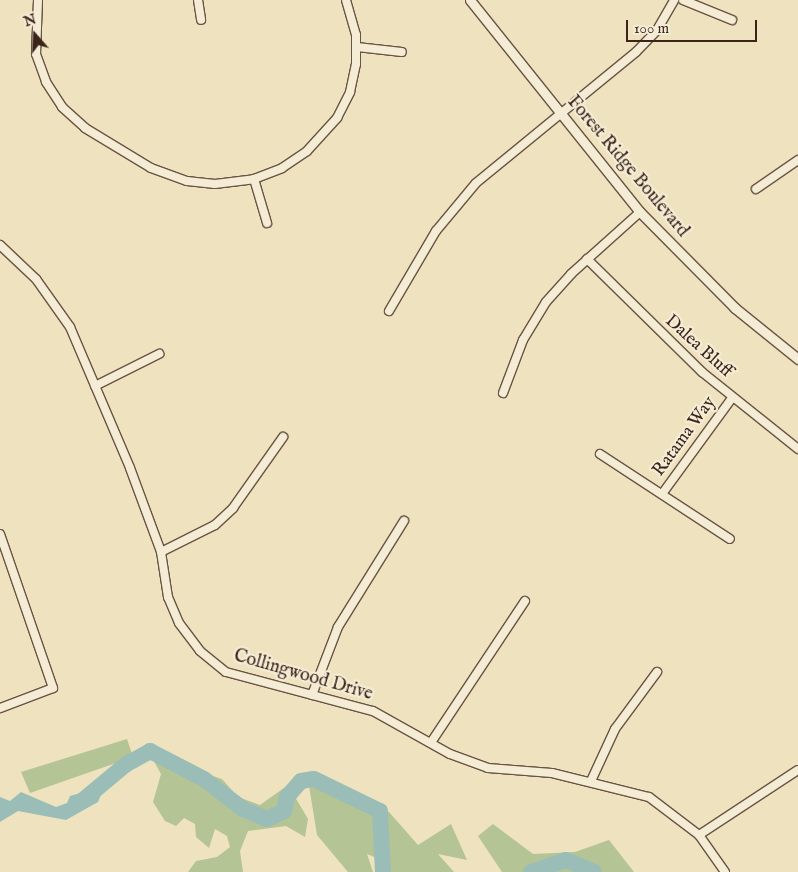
<!DOCTYPE html>
<html>
<head>
<meta charset="utf-8">
<style>
	body { margin:0 }
	#map { position:relative; width:798px; height:872px; overflow:hidden; background:#efe2be; font-family:"IM FELL English",serif }
	div>[style] { position:absolute }
	[style*='--x'] { left:calc(var(--x)*1px); top:calc(var(--y)*1px); width:calc(var(--w)*1px); rotate:calc(var(--a)*1deg) }
	.green>* { inset:0; background:#b4c495 }
	.water>* { inset:0; background:#9bbdb7 }
	.river>* { height:16px; margin:-8px; padding:0 8px; transform-origin:8px; border-radius:8px; background:#9bbdb7 }
	.roads { filter:drop-shadow(1px 0 #695444) drop-shadow(-1px 0 #695444) drop-shadow(0 1px #695444) drop-shadow(0 -1px #695444) }
	.minor>* { height:8px; margin:-4px; padding:0 4px; transform-origin:4px; border-radius:4px; background:#f5ecd5 }
	.tertiary>* { height:9px; margin:-4.5px; padding:0 4.5px; transform-origin:4.5px; border-radius:4.5px; background:#f5ecd5 }
	span { translate:-50% -50%; white-space:nowrap; text-align:center; line-height:1.15; -webkit-text-stroke:4.5px #f5ecd5; paint-order:stroke }
	.street-label { font-size:18px; color:#3c241b }
	.north { position:absolute; left:10px; top:10px; width:50px; height:50px; -webkit-text-stroke:4px #f5ecd5; paint-order:stroke; rotate:341deg; font-size:14px; font-weight:700; line-height:20px; text-align:center; color:#3c241b }
	.north::after { content:''; display:block; margin:auto; width:18px; height:22px; background:#3c241b; clip-path:polygon(50% 0,100% 100%,50% 72%,0 100%) }
	.scale { position:absolute; left:626px; top:20px; width:131px; height:22px; box-sizing:border-box; border:2px solid #3c241b; border-top:0; padding-left:6px; font-size:15px; line-height:18px; white-space:nowrap; color:#3c241b; -webkit-text-stroke:4px #f5ecd5; paint-order:stroke }
</style>
</head>
<body>
<div id="map">
	<div class="green">
		<i style="clip-path:polygon(127px 739px,133px 757px,30px 793px,21px 772px)"></i>
		<i style="clip-path:polygon(151px 756px,222px 779px,238px 797px,260px 805px,288px 785px,308px 819px,305px 837px,286px 826px,248px 831px,240px 851px,243px 872px,188px 872px,196px 861px,217px 857px,230px 847px,227px 836px,215px 829px,209px 848px,196px 837px,195px 824px,184px 818px,176px 826px,165px 821px,153px 802px,161px 774px)"></i>
		<i style="clip-path:polygon(309px 786px,389px 812px,418px 845px,451px 824px,467px 860px,438px 854px,454px 872px,384px 872px,384px 861px,367px 854px,373px 872px,348px 872px,317px 835px)"></i>
		<i style="clip-path:polygon(493px 824px,533px 854px,575px 852px,609px 840px,634px 872px,502px 872px,478px 836px)"></i>
	</div>
	<div class="water">
		<i style="clip-path:polygon(98px 788px,102px 792px,98px 802px,66px 820px,18px 811px,0 822px,0 797px,10px 801px,21px 792px,56px 807px,67px 803px,70px 796px)"></i>
	</div>
	<div class="river">
		<i style="--x:82;--y:801;--w:56;--a:-39.9"></i>
		<i style="--x:125;--y:765;--w:29;--a:-29"></i>
		<i style="--x:150;--y:751;--w:61;--a:27.4"></i>
		<i style="--x:204;--y:779;--w:49;--a:37.6"></i>
		<i style="--x:243;--y:809;--w:26;--a:23"></i>
		<i style="--x:267;--y:819;--w:19;--a:-25"></i>
		<i style="--x:284;--y:811;--w:14;--a:-78"></i>
		<i style="--x:287;--y:797;--w:21;--a:-49"></i>
		<i style="--x:301;--y:781;--w:13;--a:-9"></i>
		<i style="--x:314;--y:779;--w:73;--a:25.9"></i>
		<i style="--x:380;--y:811;--w:61;--a:87.2"></i>
		<i style="--x:531;--y:872;--w:37;--a:-19"></i>
		<i style="--x:566;--y:860;--w:30;--a:23"></i>
	</div>
	<div class="roads">
		<div class="minor">
			<i style="--x:38;--y:0;--w:54;--a:92.1"></i>
			<i style="--x:36;--y:54;--w:30;--a:70"></i>
			<i style="--x:46;--y:82;--w:30;--a:57"></i>
			<i style="--x:62;--y:107;--w:31;--a:42"></i>
			<i style="--x:85;--y:128;--w:77;--a:31.2"></i>
			<i style="--x:151;--y:168;--w:38;--a:20"></i>
			<i style="--x:187;--y:181;--w:28;--a:6"></i>
			<i style="--x:215;--y:184;--w:39;--a:-7"></i>
			<i style="--x:254;--y:179;--w:30;--a:-21"></i>
			<i style="--x:282;--y:168;--w:30;--a:-34"></i>
			<i style="--x:307;--y:151;--w:45;--a:-47.7"></i>
			<i style="--x:337;--y:118;--w:29;--a:-63"></i>
			<i style="--x:350;--y:92;--w:29;--a:-78"></i>
			<i style="--x:356;--y:64;--w:29;--a:-90"></i>
			<i style="--x:356;--y:35;--w:36;--a:-106"></i>
			<i style="--x:198;--y:0;--w:20;--a:81"></i>
			<i style="--x:683;--y:0;--w:53;--a:22.2"></i>
			<i style="--x:357;--y:47;--w:45;--a:6.3"></i>
			<i style="--x:254;--y:179;--w:46;--a:73.5"></i>
			<i style="--x:756;--y:189;--w:51;--a:-34.6"></i>
			<i style="--x:0;--y:245;--w:50;--a:43.4"></i>
			<i style="--x:36;--y:279;--w:59;--a:54.7"></i>
			<i style="--x:70;--y:327;--w:153;--a:66.9"></i>
			<i style="--x:130;--y:468;--w:90;--a:69.7"></i>
			<i style="--x:161;--y:552;--w:46;--a:81.2"></i>
			<i style="--x:168;--y:597;--w:28;--a:67"></i>
			<i style="--x:179;--y:623;--w:35;--a:53"></i>
			<i style="--x:200;--y:651;--w:33;--a:39"></i>
			<i style="--x:226;--y:672;--w:152;--a:14.9"></i>
			<i style="--x:373;--y:711;--w:88;--a:29.2"></i>
			<i style="--x:450;--y:754;--w:40;--a:20.2"></i>
			<i style="--x:488;--y:768;--w:64;--a:4.5"></i>
			<i style="--x:552;--y:773;--w:100;--a:13.9"></i>
			<i style="--x:649;--y:797;--w:63;--a:37.2"></i>
			<i style="--x:699;--y:835;--w:45;--a:54.9"></i>
			<i style="--x:587;--y:259;--w:161;--a:44.5"></i>
			<i style="--x:702;--y:372;--w:123;--a:38.7"></i>
			<i style="--x:389;--y:311;--w:93;--a:-59.6"></i>
			<i style="--x:436;--y:231;--w:62;--a:-50.2"></i>
			<i style="--x:476;--y:183;--w:207;--a:-39.3"></i>
			<i style="--x:636;--y:52;--w:30;--a:-46"></i>
			<i style="--x:657;--y:30;--w:34;--a:-60"></i>
			<i style="--x:95;--y:386;--w:72;--a:-26.6"></i>
			<i style="--x:503;--y:393;--w:57;--a:-69.3"></i>
			<i style="--x:523;--y:340;--w:44;--a:-58.8"></i>
			<i style="--x:546;--y:302;--w:38;--a:-48"></i>
			<i style="--x:571;--y:274;--w:93;--a:-41.9"></i>
			<i style="--x:600;--y:454;--w:155;--a:33.2"></i>
			<i style="--x:662;--y:494;--w:119;--a:-53.9"></i>
			<i style="--x:0;--y:534;--w:163;--a:71"></i>
			<i style="--x:53;--y:688;--w:57;--a:159.3"></i>
			<i style="--x:161;--y:552;--w:60;--a:-26.6"></i>
			<i style="--x:215;--y:525;--w:25;--a:-43"></i>
			<i style="--x:233;--y:508;--w:87;--a:-54.8"></i>
			<i style="--x:312;--y:695;--w:73;--a:-69.1"></i>
			<i style="--x:338;--y:627;--w:125;--a:-58.1"></i>
			<i style="--x:432;--y:741;--w:168;--a:-56.4"></i>
			<i style="--x:591;--y:781;--w:57;--a:-65.2"></i>
			<i style="--x:615;--y:729;--w:71;--a:-53.6"></i>
			<i style="--x:699;--y:835;--w:118;--a:-33.3"></i>
		</div>
		<div class="tertiary">
			<i style="--x:470;--y:0;--w:272;--a:51.3"></i>
			<i style="--x:640;--y:212;--w:135;--a:45.3"></i>
			<i style="--x:735;--y:308;--w:81;--a:39"></i>
		</div>
	</div>
	<div class="street-label">
		<span style="left:627px;top:167px;rotate:50deg">Forest Ridge Boulevard</span>
		<span style="left:698px;top:347px;rotate:42deg">Dalea Bluff</span>
		<span style="left:685px;top:437px;rotate:-54deg">Ratama Way</span>
		<span style="left:303px;top:676px;rotate:16deg">Collingwood Drive</span>
	</div>
	<div class="north">N</div>
	<div class="scale">100 m</div>
</div>
</body>
</html>
